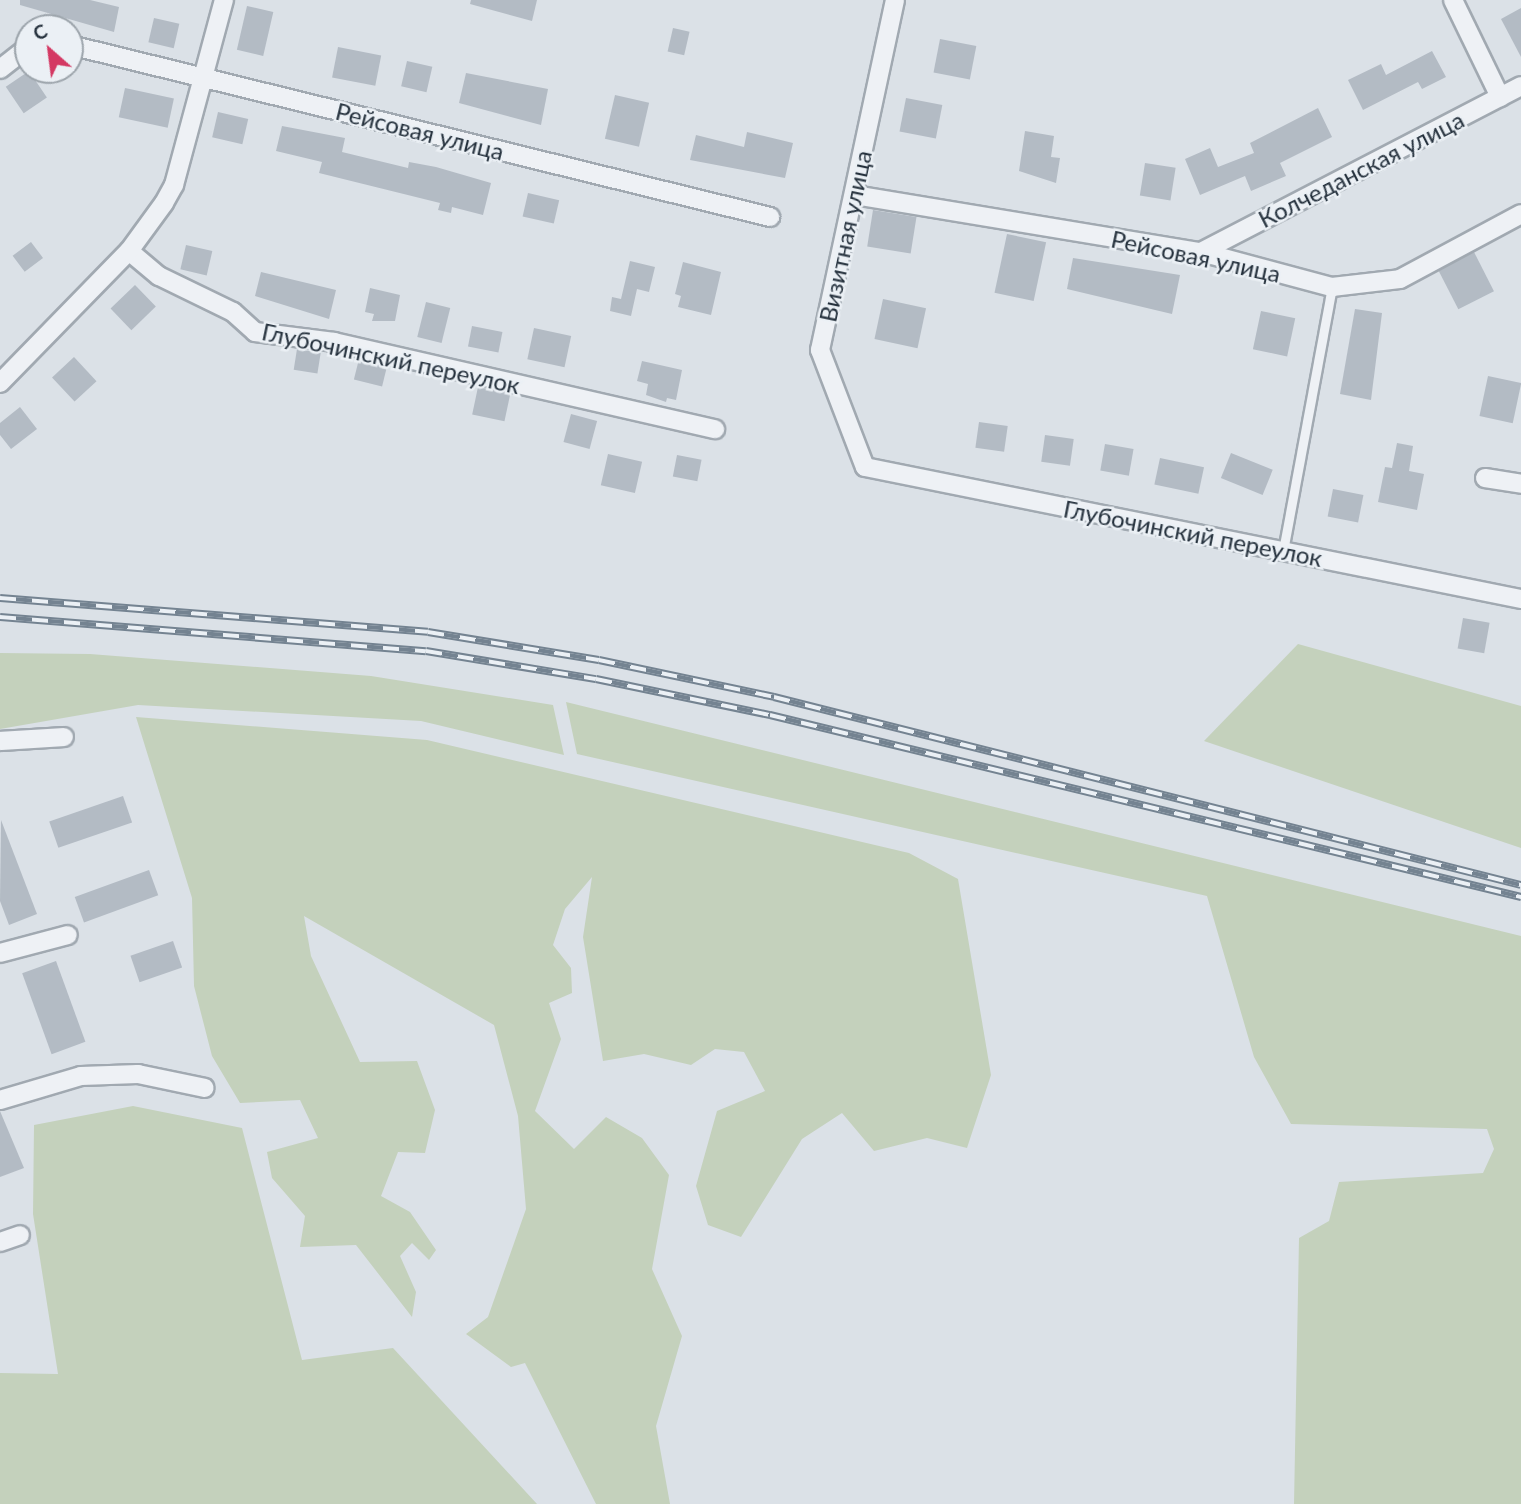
<!DOCTYPE html>
<html>
<head>
<meta charset="utf-8">
<style>
	body { margin:0 }
	#map { position:relative; width:1521px; height:1504px; overflow:hidden; background:#dbe1e7; font-family:Lato,sans-serif }
	div>[style] { position:absolute }
	[style*='--x'] { left:calc(var(--x)*1px); top:calc(var(--y)*1px); width:calc(var(--w)*1px); rotate:calc(var(--a)*1deg) }
	.green>* { inset:0; background:#c4d1bc }
	.building>* { inset:0; background:#b3bbc4; transform-origin:0 0 }
	.roads { filter:drop-shadow(2px 0 #a1a9b1) drop-shadow(-2px 0 #a1a9b1) drop-shadow(0 2px #a1a9b1) drop-shadow(0 -2px #a1a9b1) }
	.service>* { height:9px; margin:-4.5px; padding:0 4.5px; transform-origin:4.5px; border-radius:4.5px; background:#eef1f5 }
	.minor>* { height:18px; margin:-9px; padding:0 9px; transform-origin:9px; border-radius:9px; background:#eef1f5 }
	.rail>* { height:8px; margin-top:-4px; transform-origin:0; background:repeating-linear-gradient(90deg,#ebf0f5 0 16px,#748391 0 32px); box-sizing:border-box; border-block:2px solid #748391 }
	span { translate:-50% -50%; white-space:nowrap; text-align:center; line-height:1.15; -webkit-text-stroke:5px #ebf0f5; paint-order:stroke }
	.street-label { font-size:24px; color:#25313d }
	.north { position:absolute; left:14px; top:14px; width:70px; height:70px; box-sizing:border-box; background:#ebf0f5; border:2px solid #9ca4ab; border-radius:50%; rotate:332deg; font-size:19px; font-weight:700; line-height:28px; text-align:center; color:#25313d }
	.north::after { content:''; display:block; margin:auto; width:24px; height:32px; background:#d43863; clip-path:polygon(50% 0,100% 100%,50% 72%,0 100%) }
</style>
</head>
<body>
<div id="map">
	<div class="green">
		<i style="clip-path:polygon(1298px 644px,1521px 706px,1521px 848px,1204px 741px)"></i>
		<i style="clip-path:polygon(0 653px,90px 654px,371px 676px,553px 705px,564px 755px,421px 721px,138px 705px,0 729px)"></i>
		<i style="clip-path:polygon(566px 702px,1521px 936px,1521px 1504px,1294px 1504px,1299px 1238px,1329px 1221px,1339px 1182px,1483px 1173px,1494px 1149px,1487px 1129px,1291px 1124px,1254px 1057px,1207px 896px,577px 754px)"></i>
		<i style="clip-path:polygon(136px 717px,427px 740px,909px 853px,958px 879px,991px 1075px,967px 1148px,927px 1138px,874px 1151px,842px 1113px,802px 1139px,741px 1237px,708px 1225px,696px 1186px,717px 1111px,765px 1091px,744px 1052px,715px 1049px,691px 1065px,644px 1054px,603px 1061px,583px 937px,592px 877px,565px 909px,553px 945px,571px 968px,572px 993px,549px 1003px,561px 1039px,535px 1111px,574px 1149px,606px 1117px,642px 1138px,669px 1175px,652px 1269px,682px 1336px,656px 1426px,670px 1504px,596px 1504px,525px 1363px,511px 1367px,466px 1334px,488px 1317px,526px 1209px,518px 1116px,494px 1025px,304px 916px,311px 956px,360px 1062px,417px 1061px,435px 1110px,425px 1153px,398px 1152px,381px 1196px,410px 1212px,436px 1250px,429px 1260px,412px 1243px,400px 1256px,416px 1292px,412px 1317px,356px 1245px,300px 1247px,305px 1216px,272px 1178px,267px 1152px,318px 1138px,300px 1100px,240px 1103px,212px 1056px,194px 986px,192px 898px)"></i>
		<i style="clip-path:polygon(133px 1106px,242px 1128px,302px 1360px,393px 1348px,537px 1504px,0 1504px,0 1373px,58px 1374px,33px 1214px,34px 1125px)"></i>
	</div>
	<div class="building">
		<i style="clip-path:polygon(20px 0,90px 0,119px 7px,114px 32px,20px 5px)"></i>
		<i style="clip-path:polygon(471px 0,537px 0,532px 21px,470px 4px)"></i>
		<i style="left:247px;top:6px;width:27px;height:45px;rotate:13deg"></i>
		<i style="clip-path:polygon(1521px 8px,1521px 57px,1501px 19px)"></i>
		<i style="left:154px;top:18px;width:26px;height:25px;rotate:13deg"></i>
		<i style="left:673px;top:28px;width:17px;height:24px;rotate:13deg"></i>
		<i style="left:940px;top:39px;width:37px;height:34px;rotate:11deg"></i>
		<i style="left:338px;top:47px;width:44px;height:31px;rotate:11deg"></i>
		<i style="clip-path:polygon(1432px 51px,1446px 77px,1422px 89px,1418px 82px,1363px 110px,1348px 80px,1381px 64px,1386px 75px)"></i>
		<i style="left:407px;top:61px;width:26px;height:26px;rotate:13deg"></i>
		<i style="left:29px;top:71px;width:32px;height:28px;rotate:56deg"></i>
		<i style="clip-path:polygon(466px 73px,548px 89px,541px 125px,459px 103px)"></i>
		<i style="left:125px;top:88px;width:50px;height:30px;rotate:12deg"></i>
		<i style="left:615px;top:95px;width:35px;height:45px;rotate:13deg"></i>
		<i style="left:906px;top:98px;width:37px;height:34px;rotate:11deg"></i>
		<i style="clip-path:polygon(1318px 108px,1332px 137px,1280px 163px,1286px 176px,1251px 191px,1245px 176px,1200px 195px,1185px 159px,1210px 148px,1218px 167px,1254px 153px,1250px 143px)"></i>
		<i style="left:218px;top:112px;width:31px;height:26px;rotate:13deg"></i>
		<i style="clip-path:polygon(282px 126px,345px 138px,342px 152px,408px 168px,409px 162px,436px 167px,491px 183px,483px 215px,452px 207px,451px 213px,438px 210px,440px 203px,319px 173px,322px 162px,276px 151px)"></i>
		<i style="clip-path:polygon(1025px 131px,1054px 136px,1051px 157px,1060px 158px,1056px 183px,1019px 171px)"></i>
		<i style="clip-path:polygon(747px 132px,793px 143px,785px 178px,690px 160px,696px 135px,744px 147px)"></i>
		<i style="left:1145px;top:163px;width:31px;height:33px;rotate:9deg"></i>
		<i style="left:528px;top:193px;width:32px;height:24px;rotate:13deg"></i>
		<i style="left:873px;top:210px;width:44px;height:37px;rotate:9deg"></i>
		<i style="left:1007px;top:234px;width:40px;height:60px;rotate:12deg"></i>
		<i style="left:31px;top:242px;width:20px;height:23px;rotate:53deg"></i>
		<i style="left:186px;top:245px;width:27px;height:25px;rotate:13deg"></i>
		<i style="left:1474px;top:252px;width:44px;height:40px;rotate:63deg"></i>
		<i style="clip-path:polygon(1073px 258px,1180px 275px,1172px 314px,1067px 289px)"></i>
		<i style="clip-path:polygon(630px 261px,655px 267px,649px 292px,637px 289px,631px 316px,610px 311px,612px 297px,621px 299px)"></i>
		<i style="clip-path:polygon(683px 262px,721px 272px,711px 315px,678px 307px,681px 296px,675px 294px)"></i>
		<i style="clip-path:polygon(261px 272px,336px 290px,329px 319px,255px 296px)"></i>
		<i style="left:135px;top:285px;width:30px;height:34px;rotate:46deg"></i>
		<i style="clip-path:polygon(370px 288px,400px 295px,395px 321px,372px 321px,374px 314px,365px 312px)"></i>
		<i style="left:883px;top:299px;width:44px;height:41px;rotate:12deg"></i>
		<i style="left:426px;top:302px;width:25px;height:36px;rotate:14deg"></i>
		<i style="clip-path:polygon(1355px 309px,1382px 313px,1371px 400px,1340px 394px)"></i>
		<i style="left:1261px;top:311px;width:35px;height:39px;rotate:12deg"></i>
		<i style="left:472px;top:326px;width:31px;height:21px;rotate:11deg"></i>
		<i style="left:534px;top:328px;width:38px;height:32px;rotate:12deg"></i>
		<i style="left:297px;top:349px;width:24px;height:21px;rotate:9deg"></i>
		<i style="left:74px;top:357px;width:33px;height:30px;rotate:47deg"></i>
		<i style="left:359px;top:359px;width:29px;height:21px;rotate:14deg"></i>
		<i style="clip-path:polygon(642px 361px,682px 370px,676px 400px,667px 398px,666px 402px,646px 395px,648px 384px,637px 381px)"></i>
		<i style="left:1488px;top:376px;width:34px;height:41px;rotate:12deg"></i>
		<i style="left:478px;top:387px;width:33px;height:28px;rotate:12deg"></i>
		<i style="clip-path:polygon(20px 407px,37px 429px,11px 449px,0 435px,0 423px)"></i>
		<i style="left:571px;top:414px;width:27px;height:29px;rotate:15deg"></i>
		<i style="left:979px;top:422px;width:29px;height:26px;rotate:8deg"></i>
		<i style="left:1045px;top:435px;width:29px;height:27px;rotate:8deg"></i>
		<i style="clip-path:polygon(1397px 443px,1413px 446px,1409px 471px,1424px 474px,1417px 510px,1378px 502px,1385px 467px,1392px 468px)"></i>
		<i style="left:1105px;top:444px;width:29px;height:27px;rotate:10deg"></i>
		<i style="left:1231px;top:453px;width:45px;height:27px;rotate:22deg"></i>
		<i style="left:608px;top:454px;width:35px;height:32px;rotate:13deg"></i>
		<i style="left:677px;top:455px;width:25px;height:22px;rotate:11deg"></i>
		<i style="left:1160px;top:458px;width:45px;height:27px;rotate:12deg"></i>
		<i style="left:1333px;top:489px;width:31px;height:28px;rotate:11deg"></i>
		<i style="left:1463px;top:618px;width:27px;height:31px;rotate:10deg"></i>
		<i style="left:123px;top:796px;width:28px;height:78px;rotate:71deg"></i>
		<i style="clip-path:polygon(1px 820px,37px 914px,9px 925px,0 901px)"></i>
		<i style="left:149px;top:870px;width:27px;height:79px;rotate:70deg"></i>
		<i style="left:173px;top:941px;width:28px;height:45px;rotate:71deg"></i>
		<i style="left:56px;top:961px;width:86px;height:36px;rotate:70deg"></i>
		<i style="clip-path:polygon(0 1111px,24px 1168px,0 1177px)"></i>
	</div>
	<div class="roads">
		<div class="service">
			<i style="--x:1283;--y:551;--w:269;--a:-79.5"></i>
		</div>
		<div class="minor">
			<i style="--x:895;--y:0;--w:358;--a:102.1"></i>
			<i style="--x:820;--y:350;--w:125;--a:69"></i>
			<i style="--x:865;--y:467;--w:669;--a:11.38"></i>
			<i style="--x:1453;--y:0;--w:108;--a:64.1"></i>
			<i style="--x:70;--y:45;--w:721;--a:13.8"></i>
			<i style="--x:0;--y:69;--w:36;--a:-38"></i>
			<i style="--x:855;--y:195;--w:351;--a:9.4"></i>
			<i style="--x:1201;--y:252;--w:136;--a:15"></i>
			<i style="--x:1332;--y:287;--w:68;--a:-6.7"></i>
			<i style="--x:1400;--y:279;--w:137;--a:-28.2"></i>
			<i style="--x:129;--y:251;--w:39;--a:40"></i>
			<i style="--x:159;--y:276;--w:82;--a:25.9"></i>
			<i style="--x:233;--y:312;--w:30;--a:42"></i>
			<i style="--x:255;--y:332;--w:80;--a:7.2"></i>
			<i style="--x:334;--y:342;--w:391;--a:12.9"></i>
			<i style="--x:1201;--y:252;--w:360;--a:-27.4"></i>
			<i style="--x:0;--y:383;--w:185;--a:-45.7"></i>
			<i style="--x:129;--y:251;--w:59;--a:-53.9"></i>
			<i style="--x:164;--y:203;--w:21;--a:-61"></i>
			<i style="--x:174;--y:185;--w:192;--a:-74.9"></i>
			<i style="--x:1485;--y:478;--w:36;--a:9"></i>
			<i style="--x:0;--y:741;--w:64;--a:-3.6"></i>
			<i style="--x:0;--y:953;--w:70;--a:-14.8"></i>
			<i style="--x:0;--y:1100;--w:84;--a:-16.5"></i>
			<i style="--x:81;--y:1076;--w:57;--a:-2"></i>
			<i style="--x:138;--y:1074;--w:68;--a:11.8"></i>
			<i style="--x:0;--y:1242;--w:21;--a:-19"></i>
		</div>
	</div>
	<div class="rail">
		<i style="--x:0;--y:598;--w:429;--a:4.5"></i>
		<i style="--x:428;--y:632;--w:173;--a:9.3"></i>
		<i style="--x:599;--y:660;--w:179;--a:11.9"></i>
		<i style="--x:774;--y:697;--w:770;--a:14.13"></i>
		<i style="--x:0;--y:617;--w:427;--a:4.6"></i>
		<i style="--x:426;--y:651;--w:172;--a:9.4"></i>
		<i style="--x:596;--y:679;--w:178;--a:11.7"></i>
		<i style="--x:770;--y:715;--w:773;--a:13.62"></i>
	</div>
	<div class="street-label">
		<span style="left:420px;top:131px;rotate:14deg">Рейсовая улица</span>
		<span style="left:1361px;top:169px;rotate:-27deg">Колчеданская улица</span>
		<span style="left:845px;top:236px;rotate:-78deg">Визитная улица</span>
		<span style="left:1196px;top:256px;rotate:12deg">Рейсовая улица</span>
		<span style="left:391px;top:358px;rotate:12deg">Глубочинский переулок</span>
		<span style="left:1193px;top:533px;rotate:11deg">Глубочинский переулок</span>
	</div>
	<div class="north">С</div>
</div>
</body>
</html>
